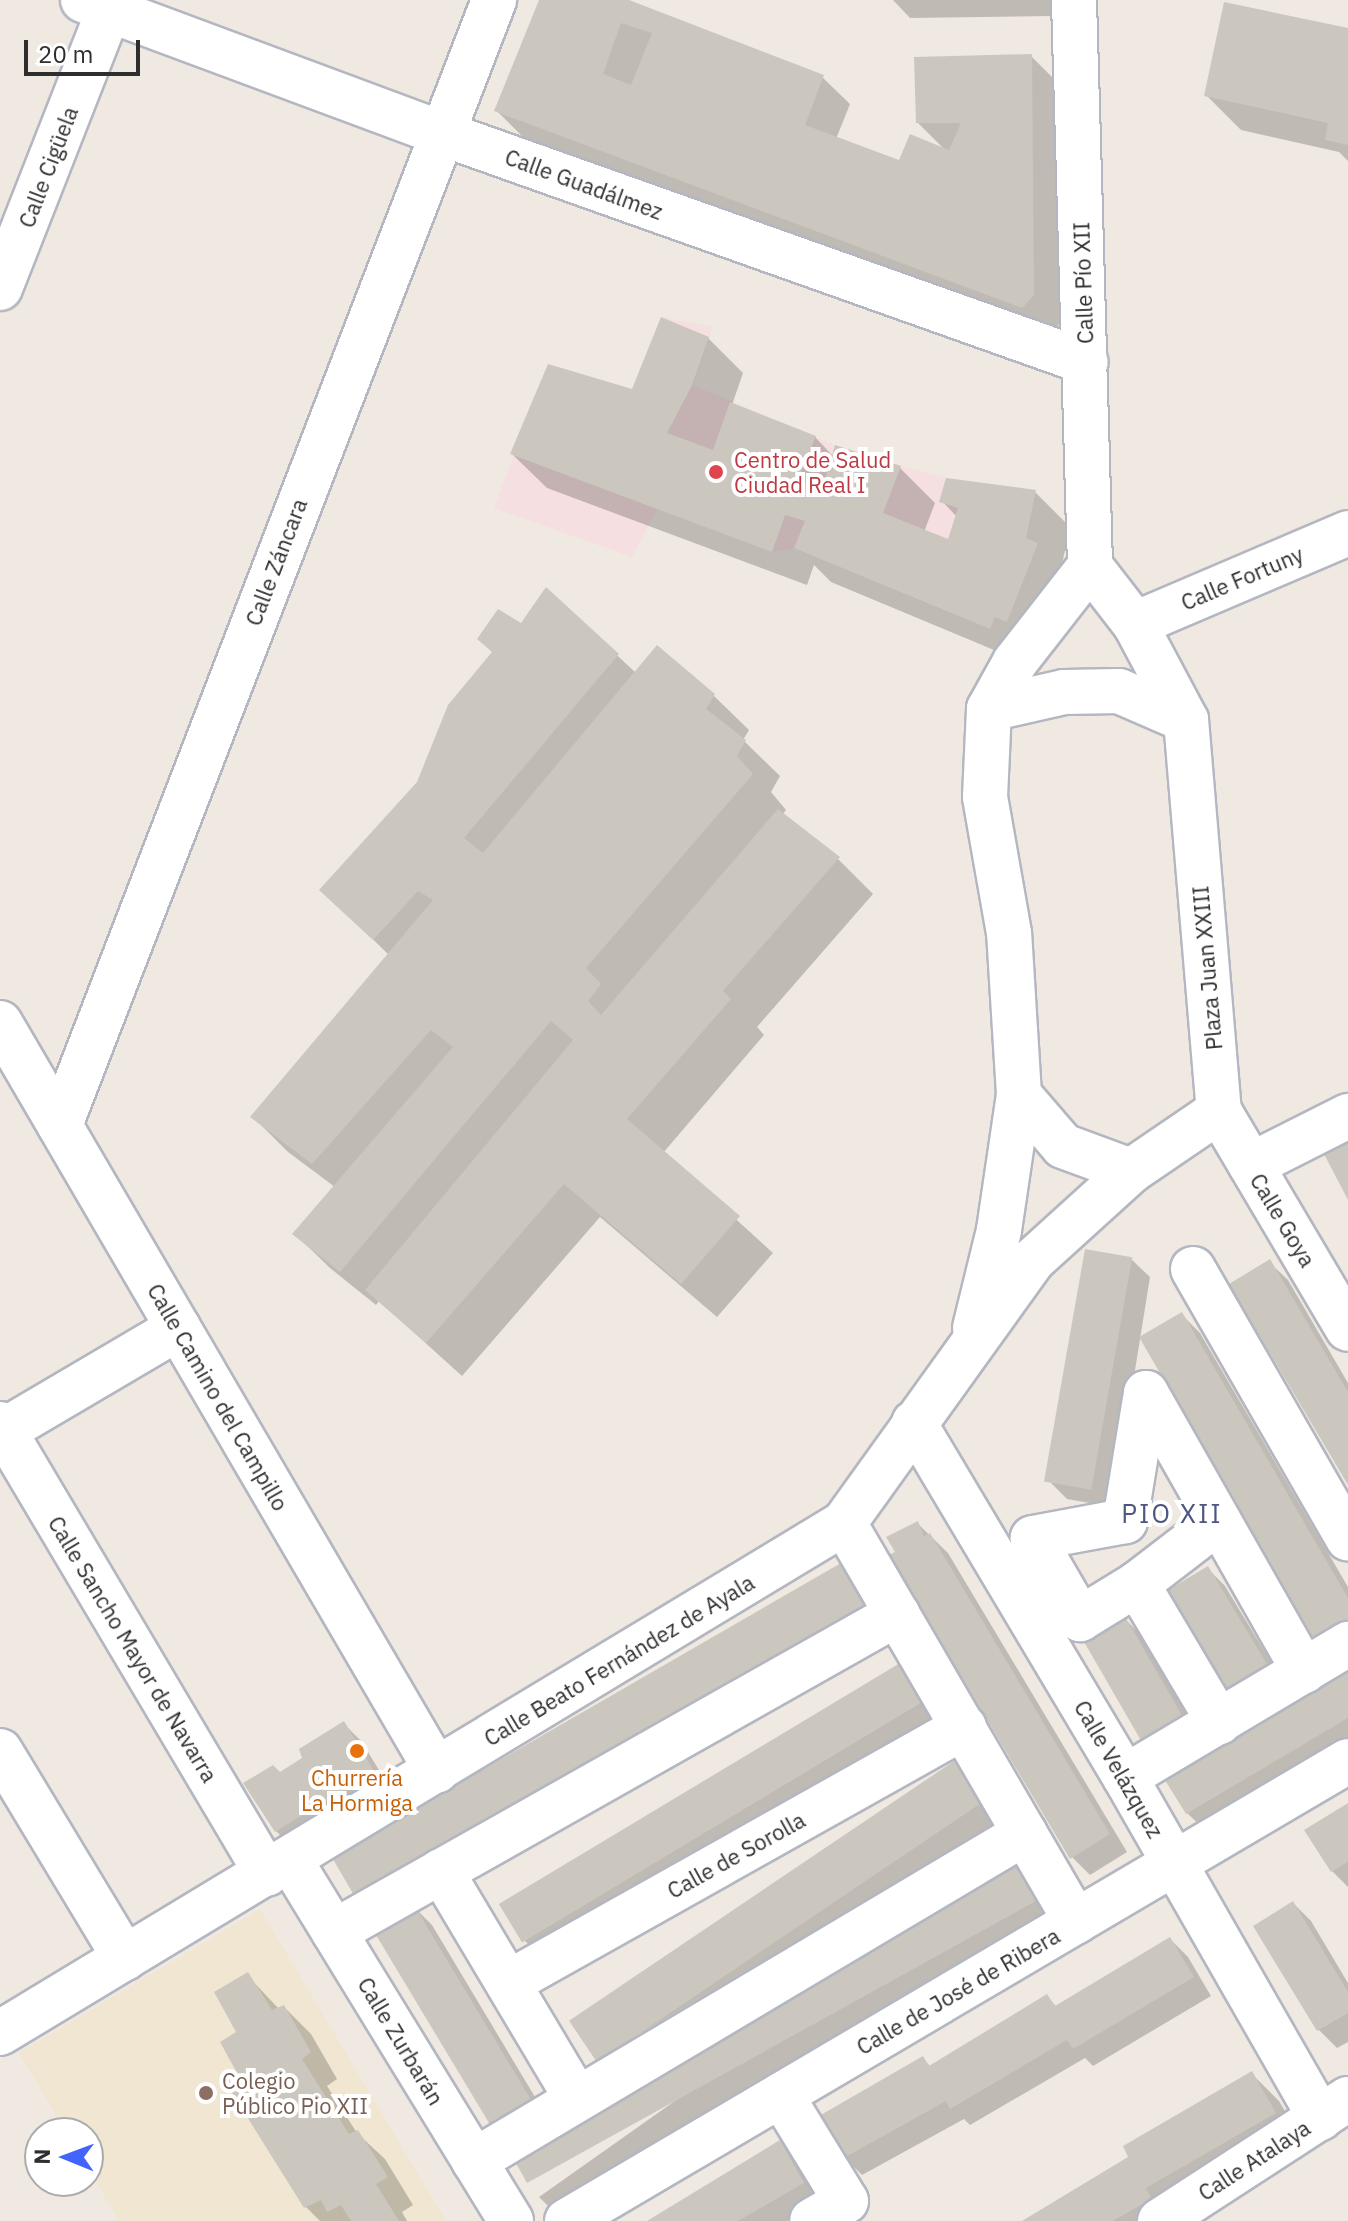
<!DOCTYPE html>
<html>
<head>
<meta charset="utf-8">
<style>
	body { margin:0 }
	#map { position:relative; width:1348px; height:2221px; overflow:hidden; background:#efe9e1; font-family:"IBM Plex Sans",sans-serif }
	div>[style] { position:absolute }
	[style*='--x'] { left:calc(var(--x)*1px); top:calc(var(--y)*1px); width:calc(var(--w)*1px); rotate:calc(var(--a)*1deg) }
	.education>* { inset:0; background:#f0e6d1 }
	.medical>* { inset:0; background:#f5dfe0 }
	.shadow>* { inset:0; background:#0003 }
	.building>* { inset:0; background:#cbc7bf; transform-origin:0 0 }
	.roads { filter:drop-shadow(2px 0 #b4b7c1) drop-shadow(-2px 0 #b4b7c1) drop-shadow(0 2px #b4b7c1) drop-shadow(0 -2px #b4b7c1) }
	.minor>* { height:44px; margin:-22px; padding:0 22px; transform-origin:22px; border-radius:22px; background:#fff }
	.dots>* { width:22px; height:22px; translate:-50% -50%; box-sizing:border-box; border:4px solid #fff; border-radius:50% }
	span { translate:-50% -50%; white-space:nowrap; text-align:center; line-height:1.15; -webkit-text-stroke:8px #fff; paint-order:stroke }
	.street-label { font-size:22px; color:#2e2e2e }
	.health-label { font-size:22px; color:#be3a42 }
	.left { translate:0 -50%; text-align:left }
	.food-label { font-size:22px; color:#c56008 }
	.education-label { font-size:22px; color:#785e54 }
	.quarter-label { font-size:26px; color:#4d5680; letter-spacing:2px }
	.north { position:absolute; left:24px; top:2117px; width:80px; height:80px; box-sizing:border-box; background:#fff; border:2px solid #ababab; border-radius:50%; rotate:271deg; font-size:22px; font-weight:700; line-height:32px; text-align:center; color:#2e2e2e }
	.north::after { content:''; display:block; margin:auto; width:28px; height:36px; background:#4264fb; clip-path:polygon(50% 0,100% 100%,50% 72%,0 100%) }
	.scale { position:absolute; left:24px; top:40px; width:116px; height:36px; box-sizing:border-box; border:4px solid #2e2e2e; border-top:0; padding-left:10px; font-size:24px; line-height:28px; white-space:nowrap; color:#2e2e2e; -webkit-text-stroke:6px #fff; paint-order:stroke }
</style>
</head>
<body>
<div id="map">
	<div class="education">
		<i style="clip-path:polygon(260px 1909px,446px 2221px,119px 2221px,88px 2169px,88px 2133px,67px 2133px,19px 2053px)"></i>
	</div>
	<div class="medical">
		<i style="clip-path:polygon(661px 317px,713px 327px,693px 385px,835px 445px,901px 466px,946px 478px,1036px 490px,990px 629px,794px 548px,772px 552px,657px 509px,632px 557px,494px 508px,548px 364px,632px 389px)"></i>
	</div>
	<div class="shadow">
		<i style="clip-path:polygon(541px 0,628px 0,822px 77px,850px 104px,836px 139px,900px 162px,946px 151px,918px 123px,1031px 56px,1058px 83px,1061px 322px,1050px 334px,523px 137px,496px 110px)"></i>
		<i style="clip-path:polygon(893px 0,1051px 0,1052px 16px,910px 18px)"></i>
		<i style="clip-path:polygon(1348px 30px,1348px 161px,1339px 152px,1241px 130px,1206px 95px)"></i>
		<i style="clip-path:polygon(708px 338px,743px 373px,732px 405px,815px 437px,833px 456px,900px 468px,935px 503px,924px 532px,950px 542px,957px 517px,942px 501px,1035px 492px,1070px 527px,1061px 569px,1025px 663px,831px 582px,814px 565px,807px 585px,547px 488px,512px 454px,634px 391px)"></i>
		<i style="clip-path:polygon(547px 590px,636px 673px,657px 648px,714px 696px,749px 730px,743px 740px,780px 776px,771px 792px,786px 810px,782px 815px,838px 859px,873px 894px,757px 1027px,764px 1035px,663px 1153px,773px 1253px,717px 1317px,600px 1217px,462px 1376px,379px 1301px,376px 1305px,330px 1268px,295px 1234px,335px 1187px,288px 1152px,253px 1117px,389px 955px,322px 890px,418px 784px)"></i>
		<i style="clip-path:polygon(1131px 1259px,1150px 1277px,1113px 1507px,1067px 1499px,1049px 1481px)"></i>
		<i style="clip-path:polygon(1269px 1262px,1288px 1280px,1348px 1383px,1348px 1482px)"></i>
		<i style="clip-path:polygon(1182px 1315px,1200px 1333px,1348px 1587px,1348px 1649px)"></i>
		<i style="clip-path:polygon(917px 1523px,948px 1553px,1127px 1852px,1090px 1875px,1072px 1857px,898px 1552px)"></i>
		<i style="clip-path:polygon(841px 1566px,859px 1584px,882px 1624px,338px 1864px)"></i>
		<i style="clip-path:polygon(1207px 1568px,1225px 1586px,1286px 1687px,1247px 1712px)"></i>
		<i style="clip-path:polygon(1124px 1618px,1142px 1636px,1200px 1738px,1161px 1760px)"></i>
		<i style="clip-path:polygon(1348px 1663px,1348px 1745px,1206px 1831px,1187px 1813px)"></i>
		<i style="clip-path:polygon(900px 1665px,918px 1684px,940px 1721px,541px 1957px,523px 1939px)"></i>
		<i style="clip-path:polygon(344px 1724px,362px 1742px,391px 1790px,294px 1849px,276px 1831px,305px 1758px)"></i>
		<i style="clip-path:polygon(975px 1779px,1002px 1820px,600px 2057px,582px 2038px)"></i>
		<i style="clip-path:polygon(1348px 1806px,1348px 1887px,1332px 1871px)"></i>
		<i style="clip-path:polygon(1017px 1859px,1058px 1917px,557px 2215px,539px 2197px)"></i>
		<i style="clip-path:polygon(1293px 1903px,1311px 1921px,1348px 1983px,1348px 2042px,1337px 2048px,1319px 2030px,1256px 1927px)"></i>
		<i style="clip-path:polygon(414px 1907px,432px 1925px,553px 2127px,498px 2131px)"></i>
		<i style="clip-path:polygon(1170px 1939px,1188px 1957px,1211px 1996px,1093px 2066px,1085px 2058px,970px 2125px,964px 2119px,862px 2175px,844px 2157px,923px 2059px,931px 2067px,1046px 1997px,1057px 2007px)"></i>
		<i style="clip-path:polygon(247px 1975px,279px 2009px,284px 2007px,311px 2034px,337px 2079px,327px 2086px,357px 2133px,385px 2159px,413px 2205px,402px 2212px,407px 2221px,320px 2221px,306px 2207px,240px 2074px,239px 2033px)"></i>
		<i style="clip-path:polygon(1252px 2074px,1279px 2101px,1302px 2140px,1175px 2221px,1025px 2221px,1131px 2158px)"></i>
		<i style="clip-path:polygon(780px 2143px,798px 2161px,820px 2201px,787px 2221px,649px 2221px)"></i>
	</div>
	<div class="building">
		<i style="clip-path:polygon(evenodd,539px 0,629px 0,824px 75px,805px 125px,899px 160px,910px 134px,949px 150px,961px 123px,916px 123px,914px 57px,1032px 54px,1034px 295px,1022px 308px,494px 111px,539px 0,621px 23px,652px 33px,631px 85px,603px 74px,621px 23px)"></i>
		<i style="clip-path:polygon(1224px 2px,1348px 28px,1348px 145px,1325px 140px,1328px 123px,1204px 96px)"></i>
		<i style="clip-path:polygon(661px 317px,709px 337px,692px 385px,667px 433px,713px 450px,730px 402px,816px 436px,797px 482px,822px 490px,835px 445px,901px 466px,883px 513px,948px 539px,958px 508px,939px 502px,946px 478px,1036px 490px,1026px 538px,1038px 543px,1007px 622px,995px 617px,990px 629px,794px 548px,805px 521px,785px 515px,772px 552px,510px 454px,548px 364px,632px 389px)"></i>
		<i style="clip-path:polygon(546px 587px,619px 654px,464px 838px,483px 853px,657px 645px,715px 694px,706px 709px,746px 740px,737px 756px,753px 774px,586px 968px,601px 984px,588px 1001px,601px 1015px,778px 809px,840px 857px,723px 991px,731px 999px,627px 1119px,740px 1216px,681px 1284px,564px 1184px,426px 1343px,365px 1290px,573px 1040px,551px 1021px,340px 1272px,292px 1234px,453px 1047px,431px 1030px,312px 1164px,250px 1117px,433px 900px,418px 891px,373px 940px,319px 890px,417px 782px,448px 705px,492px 652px,477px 639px,498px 609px,521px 623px)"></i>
		<i style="clip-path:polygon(1348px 1142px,1348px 1200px,1324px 1154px)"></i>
		<i style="left:1085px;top:1249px;width:48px;height:236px;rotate:10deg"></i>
		<i style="clip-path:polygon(1270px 1259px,1348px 1392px,1348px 1485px,1229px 1284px)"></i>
		<i style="clip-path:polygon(1182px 1312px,1348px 1598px,1348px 1620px,1315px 1641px,1139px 1337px)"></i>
		<i style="clip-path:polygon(918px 1521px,924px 1536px,930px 1533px,1110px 1834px,1070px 1859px,889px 1555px,895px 1552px,886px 1537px)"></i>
		<i style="left:841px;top:1563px;width:48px;height:588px;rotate:60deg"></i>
		<i style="left:1208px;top:1566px;width:119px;height:50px;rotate:59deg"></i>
		<i style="left:1124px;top:1615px;width:120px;height:48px;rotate:60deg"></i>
		<i style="clip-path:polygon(1348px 1660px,1348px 1718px,1186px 1814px,1160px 1772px)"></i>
		<i style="left:900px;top:1663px;width:45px;height:468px;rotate:59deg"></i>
		<i style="clip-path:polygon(344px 1721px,374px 1771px,275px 1832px,243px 1783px,273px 1765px,280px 1772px,302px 1758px,299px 1749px)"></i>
		<i style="left:957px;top:1759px;width:50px;height:468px;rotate:56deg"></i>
		<i style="clip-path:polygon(1348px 1803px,1348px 1862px,1331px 1872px,1304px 1830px)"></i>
		<i style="left:1018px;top:1856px;width:48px;height:588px;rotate:61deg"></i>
		<i style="clip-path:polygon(1293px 1901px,1348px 1992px,1348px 2013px,1317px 2031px,1253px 1926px)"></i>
		<i style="left:414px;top:1905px;width:237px;height:48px;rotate:59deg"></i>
		<i style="clip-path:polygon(1170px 1937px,1194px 1977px,1073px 2049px,1067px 2040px,950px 2109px,946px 2101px,842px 2159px,819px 2116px,923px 2056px,929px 2066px,1047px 1994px,1055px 2006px)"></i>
		<i style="clip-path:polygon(248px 1972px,272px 2010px,284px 2005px,311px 2052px,302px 2059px,349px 2134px,358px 2130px,388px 2177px,376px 2184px,399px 2221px,351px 2221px,341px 2205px,327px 2212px,321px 2200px,304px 2208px,224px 2080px,237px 2073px,220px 2042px,236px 2032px,214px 1992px)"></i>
		<i style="clip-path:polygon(1252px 2071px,1276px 2113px,1146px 2188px,1151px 2199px,1113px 2221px,1022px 2221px,1128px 2157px,1123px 2146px)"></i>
		<i style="clip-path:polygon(780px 2140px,804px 2183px,738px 2221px,647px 2221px)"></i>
	</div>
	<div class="roads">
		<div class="minor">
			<i style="--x:83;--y:0;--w:382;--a:20.4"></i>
			<i style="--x:441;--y:133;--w:684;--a:19.55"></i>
			<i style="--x:1074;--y:0;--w:566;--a:88.38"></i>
			<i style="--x:0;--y:288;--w:309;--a:-68.6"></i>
			<i style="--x:1090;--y:566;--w:73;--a:52.2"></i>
			<i style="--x:1135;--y:624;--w:109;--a:62"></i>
			<i style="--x:1186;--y:720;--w:392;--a:85.2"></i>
			<i style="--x:1219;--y:1111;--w:253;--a:59.4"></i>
			<i style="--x:1135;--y:624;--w:232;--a:-23.1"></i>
			<i style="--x:989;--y:709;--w:77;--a:-12.8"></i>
			<i style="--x:1064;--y:692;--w:55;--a:-1"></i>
			<i style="--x:1119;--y:691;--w:73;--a:23.4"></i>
			<i style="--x:0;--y:1023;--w:866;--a:59.71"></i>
			<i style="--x:1019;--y:1095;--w:67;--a:49.2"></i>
			<i style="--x:1063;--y:1146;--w:72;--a:20.2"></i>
			<i style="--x:60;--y:1125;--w:1206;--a:-68.9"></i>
			<i style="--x:1251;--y:1165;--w:109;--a:-26.8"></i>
			<i style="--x:1193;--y:1269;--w:311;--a:60.1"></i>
			<i style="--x:975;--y:1328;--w:101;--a:-76.2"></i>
			<i style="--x:999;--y:1230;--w:136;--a:-81.6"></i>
			<i style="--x:1019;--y:1095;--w:162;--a:-93.5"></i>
			<i style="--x:1009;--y:933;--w:138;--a:-100"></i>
			<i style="--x:985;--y:797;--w:88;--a:-87.4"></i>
			<i style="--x:989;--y:709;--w:54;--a:-61"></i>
			<i style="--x:1015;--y:662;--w:122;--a:-52"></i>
			<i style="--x:1146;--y:1393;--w:130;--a:99.3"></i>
			<i style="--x:1125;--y:1521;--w:94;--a:169.5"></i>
			<i style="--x:1033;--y:1538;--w:94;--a:59.9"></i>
			<i style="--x:1080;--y:1619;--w:67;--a:-31.6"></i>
			<i style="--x:1137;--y:1584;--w:103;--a:-37.5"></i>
			<i style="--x:1146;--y:1393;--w:320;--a:60.4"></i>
			<i style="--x:914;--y:1423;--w:412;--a:59.2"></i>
			<i style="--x:1125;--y:1777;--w:393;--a:60.2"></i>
			<i style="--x:0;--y:1424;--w:523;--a:59.32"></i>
			<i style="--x:0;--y:1433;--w:207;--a:-30.5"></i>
			<i style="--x:844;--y:1523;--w:461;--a:59.8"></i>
			<i style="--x:1137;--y:1584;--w:161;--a:59.3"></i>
			<i style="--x:0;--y:1751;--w:242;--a:58.9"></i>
			<i style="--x:1125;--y:1777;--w:260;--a:-30.8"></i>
			<i style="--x:290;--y:1860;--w:423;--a:58.5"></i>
			<i style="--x:441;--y:1871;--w:265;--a:59.2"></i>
			<i style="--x:334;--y:1932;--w:647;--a:-29.46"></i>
			<i style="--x:508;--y:1983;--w:523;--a:-29.31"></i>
			<i style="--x:0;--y:2033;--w:986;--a:-31.14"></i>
			<i style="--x:844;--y:1523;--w:324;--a:-54.3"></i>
			<i style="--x:1033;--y:1260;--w:132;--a:-42.2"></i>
			<i style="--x:1131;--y:1171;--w:107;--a:-34.3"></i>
			<i style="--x:781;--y:2095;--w:124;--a:58.5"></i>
			<i style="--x:846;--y:2201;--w:39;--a:150"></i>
			<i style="--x:474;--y:2161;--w:641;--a:-30.76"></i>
			<i style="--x:567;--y:2221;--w:906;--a:-30.5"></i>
			<i style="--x:1160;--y:2221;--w:224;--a:-33"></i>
		</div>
	</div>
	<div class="dots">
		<i style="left:716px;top:472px;background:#e0444e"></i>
		<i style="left:357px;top:1751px;background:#e8710a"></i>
		<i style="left:206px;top:2093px;background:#8d6e63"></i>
	</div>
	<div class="street-label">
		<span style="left:48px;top:167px;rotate:-69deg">Calle Cigüela</span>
		<span style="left:584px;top:184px;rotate:20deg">Calle Guadálmez</span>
		<span style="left:1083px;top:283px;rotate:-92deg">Calle Pío XII</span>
		<span style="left:276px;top:562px;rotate:-69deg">Calle Záncara</span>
		<span style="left:1242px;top:578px;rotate:-23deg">Calle Fortuny</span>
		<span style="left:1207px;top:968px;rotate:-95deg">Plaza Juan XXIII</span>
		<span style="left:1283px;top:1220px;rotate:59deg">Calle Goya</span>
		<span style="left:218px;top:1397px;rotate:60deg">Calle Camino del Campillo</span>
		<span style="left:133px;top:1649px;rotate:59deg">Calle Sancho Mayor de Navarra</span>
		<span style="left:619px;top:1660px;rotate:-31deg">Calle Beato Fernández de Ayala</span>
		<span style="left:1119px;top:1769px;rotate:60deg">Calle Velázquez</span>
		<span style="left:736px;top:1855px;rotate:-29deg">Calle de Sorolla</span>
		<span style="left:958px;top:1991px;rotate:-30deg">Calle de José de Ribera</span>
		<span style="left:401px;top:2041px;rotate:59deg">Calle Zurbarán</span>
		<span style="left:1254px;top:2160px;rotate:-33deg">Calle Atalaya</span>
	</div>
	<div class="health-label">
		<span class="left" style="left:734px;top:472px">Centro de Salud<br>Ciudad Real I</span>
	</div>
	<div class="food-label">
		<span style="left:357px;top:1790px">Churrería<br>La Hormiga</span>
	</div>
	<div class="education-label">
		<span class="left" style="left:222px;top:2093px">Colegio<br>Público Pio XII</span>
	</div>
	<div class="quarter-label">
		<span style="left:1172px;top:1514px">PIO XII</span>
	</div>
	<div class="north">N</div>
	<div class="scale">20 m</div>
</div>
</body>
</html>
